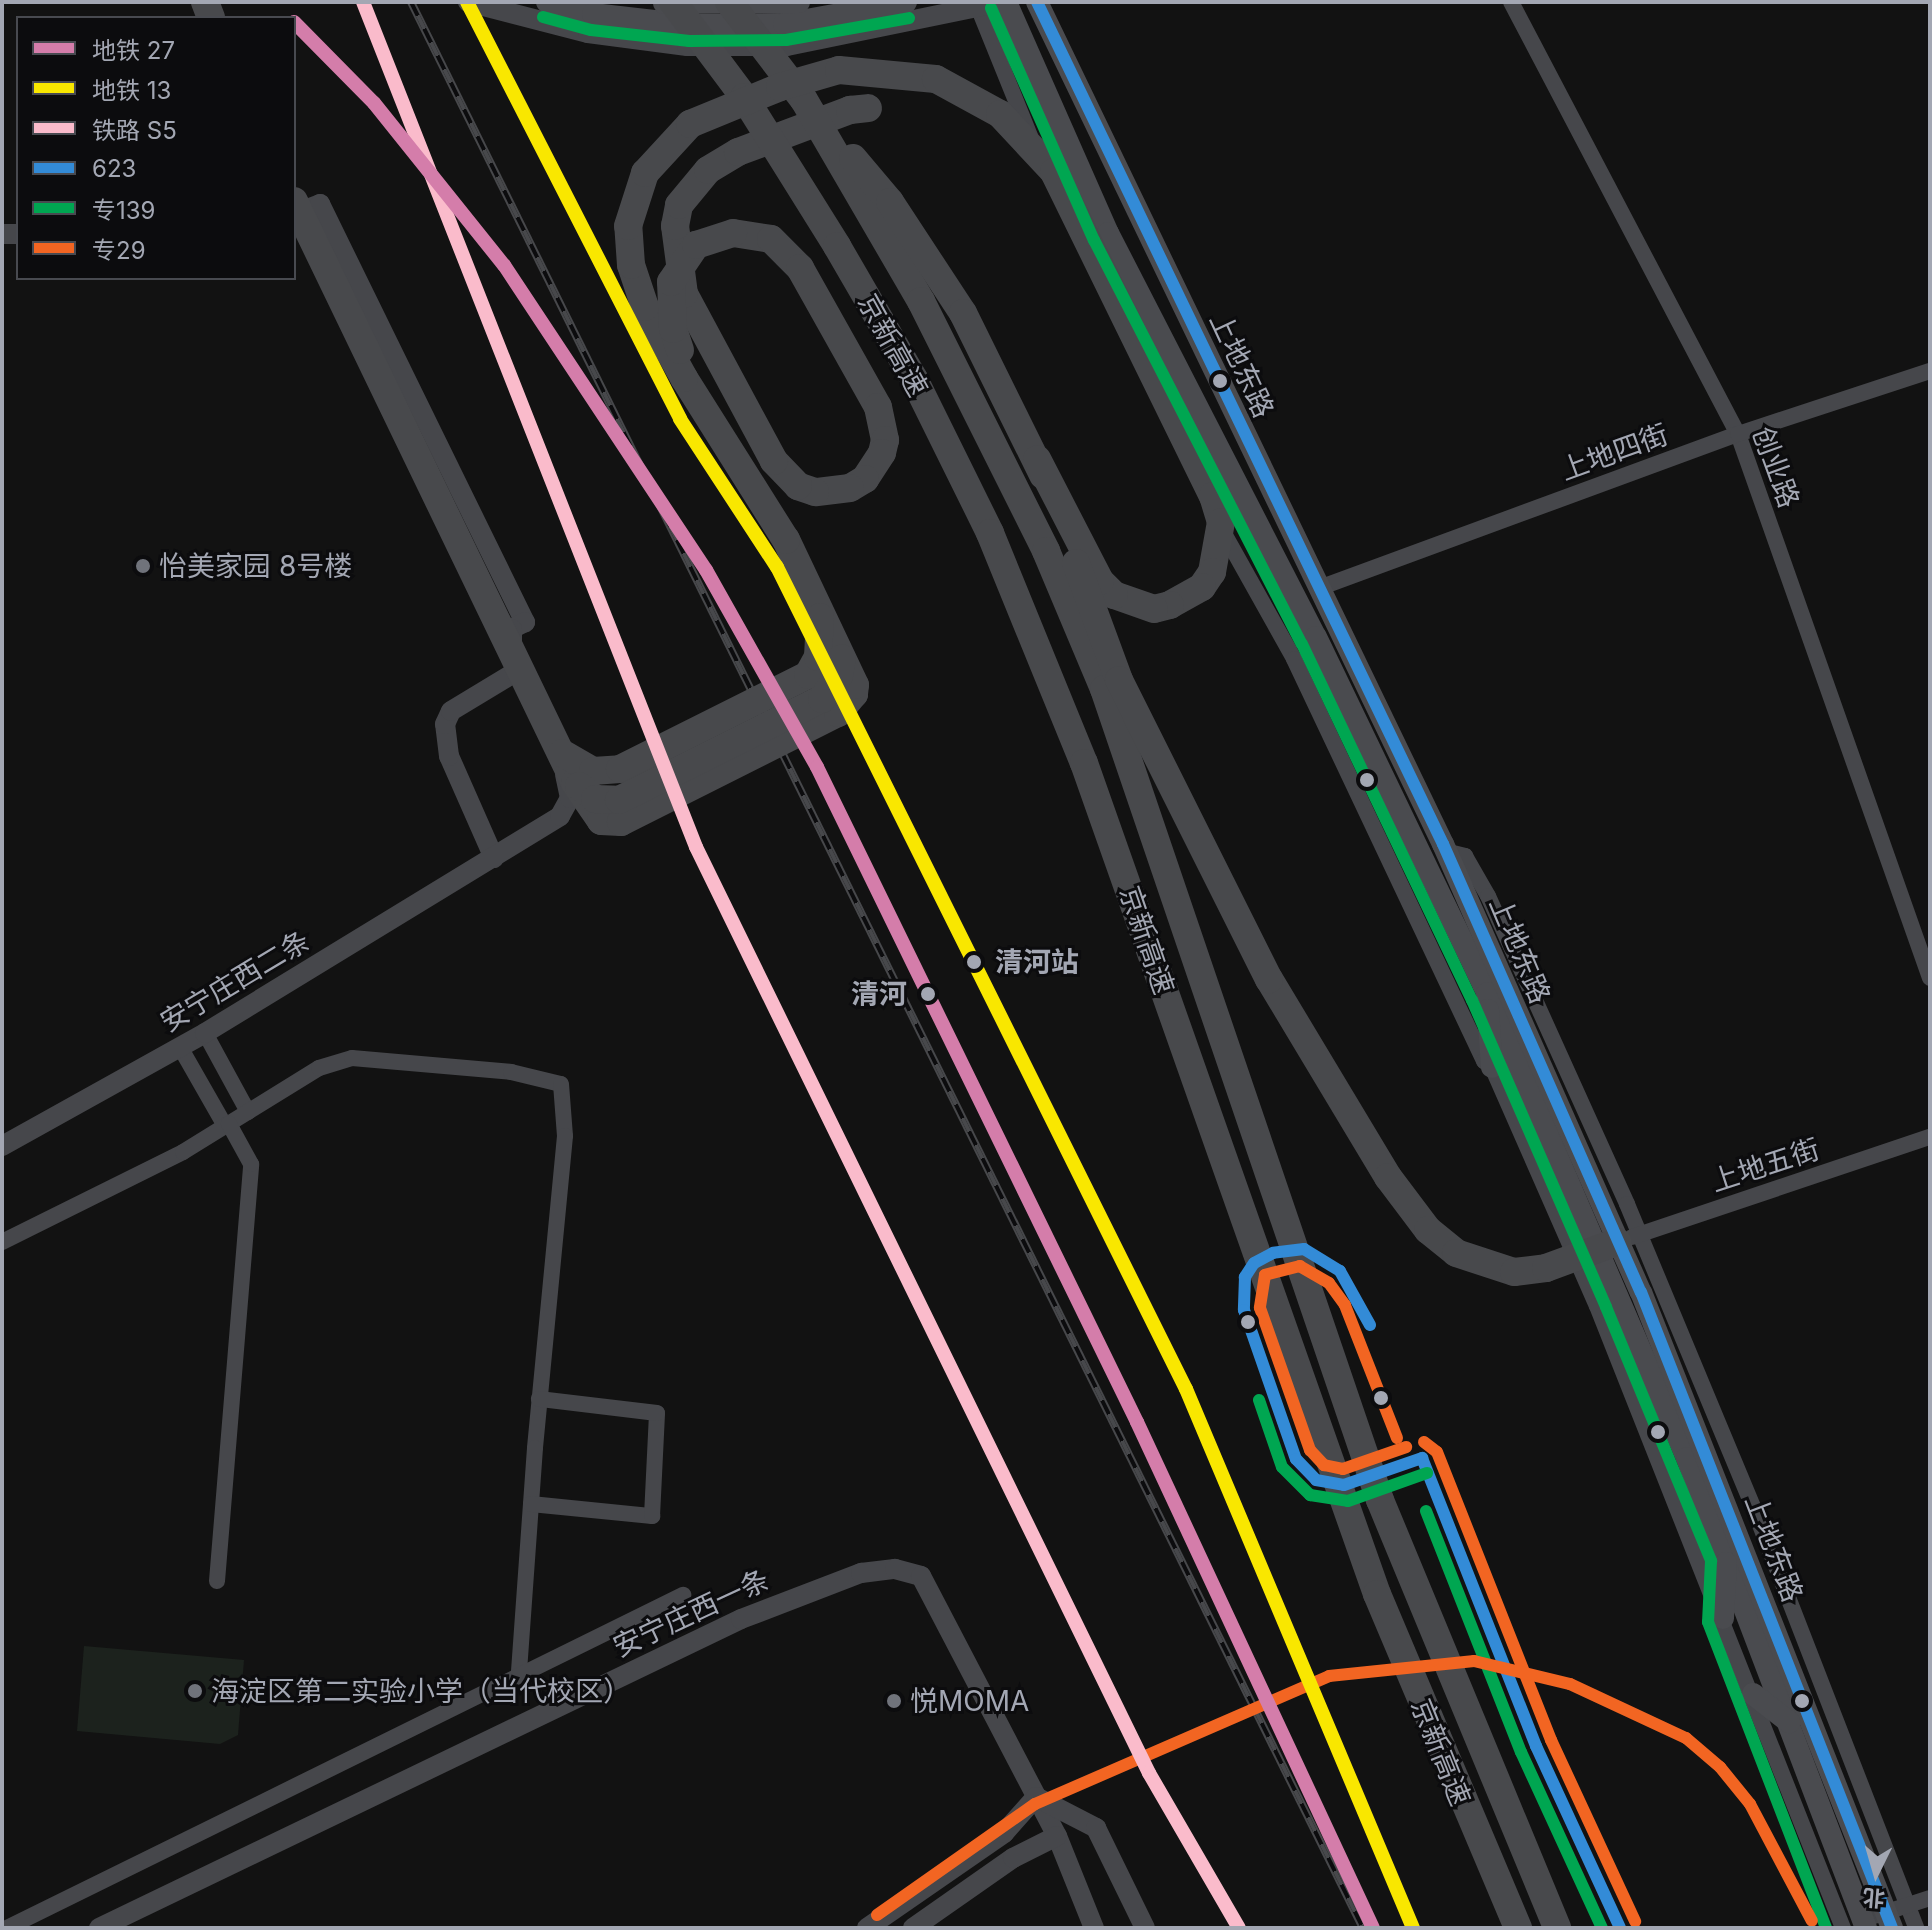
<!DOCTYPE html>
<html>
<head>
<meta charset="utf-8">
<style>
	body { margin:0 }
	#map { position:relative; width:1932px; height:1930px; overflow:hidden; background:#121212; font-family:Inter,"Noto Sans SC",sans-serif }
	div>[style] { position:absolute }
	[style*='--x'] { left:calc(var(--x)*1px); top:calc(var(--y)*1px); width:calc(var(--w)*1px); rotate:calc(var(--a)*1deg) }
	.green>* { inset:0; background:#1c221d }
	.minor>* { height:16px; margin:-8px; padding:0 8px; transform-origin:8px; border-radius:8px; background:#46474b }
	.tertiary>* { height:20px; margin:-10px; padding:0 10px; transform-origin:10px; border-radius:10px; background:#46474b }
	.secondary>* { height:22px; margin:-11px; padding:0 11px; transform-origin:11px; border-radius:11px; background:#4a4b4f }
	.motorway>* { height:28px; margin:-14px; padding:0 14px; transform-origin:14px; border-radius:14px; background:#48494c }
	.rail>* { height:8px; margin-top:-4px; transform-origin:0; background:repeating-linear-gradient(90deg,#0c0c0e 0 15px,#47484b 0 30px); box-sizing:border-box; border-block:2px solid #47484b }
	.motorway-bridge>* { height:28px; margin:-14px; padding:0 14px; transform-origin:14px; border-radius:14px; background:#48494c }
	.bus-1>* { height:12px; margin:-6px; padding:0 6px; transform-origin:6px; border-radius:6px; background:#338bd7 }
	.bus-2>* { height:12px; margin:-6px; padding:0 6px; transform-origin:6px; border-radius:6px; background:#00a651 }
	.bus-3>* { height:12px; margin:-6px; padding:0 6px; transform-origin:6px; border-radius:6px; background:#f26522 }
	.rail-1>* { height:14px; margin:-7px; padding:0 7px; transform-origin:7px; border-radius:7px; background:#fabbcb }
	.metro-1>* { height:14px; margin:-7px; padding:0 7px; transform-origin:7px; border-radius:7px; background:#d47daa }
	.metro-2>* { height:14px; margin:-7px; padding:0 7px; transform-origin:7px; border-radius:7px; background:#f9e700 }
	.dots>* { width:22px; height:22px; translate:-50% -50%; box-sizing:border-box; border:4px solid #0c0c0e; border-radius:50% }
	span { translate:-50% -50%; white-space:nowrap; text-align:center; line-height:1.15; -webkit-text-stroke:6px #0c0c0e; paint-order:stroke }
	.street-label { font-size:28px; color:#a3a7b3 }
	.poi-label { font-size:28px; color:#a3a7b3 }
	.left { translate:0 -50%; text-align:left }
	.stop-label { font-size:28px; color:#a3a7b3; font-weight:700 }
	.right { translate:-100% -50%; text-align:right }
	.frame { position:absolute; inset:0; border:4px solid #a3a7b3; pointer-events:none }
	.legend { position:absolute; left:16px; top:16px; width:280px; height:264px; box-sizing:border-box; background:#0c0c0e; border:2px solid #484a50; margin:0; padding:10px 14px; list-style:none; font-size:24px; color:#a3a7b3 }
	.legend li { display:flex; align-items:center; gap:16px; height:40px }
	.legend b { width:40px; border:2px solid #484a50 }
	.north { position:absolute; left:1836px; top:1834px; width:80px; height:80px; -webkit-text-stroke:6px #0c0c0e; paint-order:stroke; rotate:185deg; font-size:22px; font-weight:700; line-height:32px; text-align:center; color:#a3a7b3 }
	.north::after { content:''; display:block; margin:auto; width:28px; height:36px; background:#a3a7b3; clip-path:polygon(50% 0,100% 100%,50% 72%,0 100%) }
</style>
</head>
<body>
<div id="map">
	<div class="green">
		<i style="clip-path:polygon(84px 1646px,244px 1660px,238px 1735px,220px 1744px,77px 1731px)"></i>
	</div>
	<div class="minor">
		<i style="--x:1511;--y:2;--w:488;--a:62.3"></i>
		<i style="--x:1738;--y:434;--w:577;--a:70.56"></i>
		<i style="--x:978;--y:7;--w:139;--a:68"></i>
		<i style="--x:1222;--y:530;--w:148;--a:60.8"></i>
		<i style="--x:1294;--y:659;--w:445;--a:64.7"></i>
		<i style="--x:1484;--y:1061;--w:10;--a:37"></i>
		<i style="--x:1492;--y:1067;--w:261;--a:66.3"></i>
		<i style="--x:1597;--y:1306;--w:669;--a:68.42"></i>
		<i style="--x:1319;--y:588;--w:446;--a:-20.2"></i>
		<i style="--x:1738;--y:434;--w:202;--a:-18.2"></i>
		<i style="--x:1445;--y:851;--w:21;--a:14"></i>
		<i style="--x:1465;--y:856;--w:46;--a:60.1"></i>
		<i style="--x:1488;--y:896;--w:338;--a:65.7"></i>
		<i style="--x:1627;--y:1204;--w:334;--a:67.4"></i>
		<i style="--x:1755;--y:1512;--w:446;--a:68.8"></i>
		<i style="--x:205;--y:1033;--w:90;--a:61.4"></i>
		<i style="--x:180;--y:1047;--w:91;--a:60.3"></i>
		<i style="--x:1632;--y:1237;--w:314;--a:-18.6"></i>
		<i style="--x:2;--y:1242;--w:202;--a:-26.4"></i>
		<i style="--x:183;--y:1152;--w:160;--a:-31.7"></i>
		<i style="--x:319;--y:1068;--w:34;--a:-17"></i>
		<i style="--x:352;--y:1058;--w:160;--a:5"></i>
		<i style="--x:511;--y:1072;--w:51;--a:13.5"></i>
		<i style="--x:561;--y:1084;--w:52;--a:85.6"></i>
		<i style="--x:565;--y:1136;--w:313;--a:95.5"></i>
		<i style="--x:535;--y:1448;--w:226;--a:94.1"></i>
		<i style="--x:531;--y:1504;--w:122;--a:5.7"></i>
		<i style="--x:652;--y:1516;--w:103;--a:-87.2"></i>
		<i style="--x:657;--y:1413;--w:119;--a:-173.2"></i>
		<i style="--x:217;--y:1581;--w:418;--a:-85.3"></i>
		<i style="--x:251;--y:1164;--w:46;--a:-118.8"></i>
		<i style="--x:1862;--y:1920;--w:71;--a:-17.9"></i>
		<i style="--x:7;--y:1928;--w:754;--a:-26.23"></i>
	</div>
	<div class="tertiary">
		<i style="--x:468;--y:2;--w:124;--a:14.5"></i>
		<i style="--x:588;--y:33;--w:100;--a:7.5"></i>
		<i style="--x:687;--y:46;--w:100;--a:0"></i>
		<i style="--x:787;--y:46;--w:218;--a:-11.6"></i>
		<i style="--x:294;--y:214;--w:28;--a:-21"></i>
		<i style="--x:320;--y:204;--w:466;--a:63.9"></i>
		<i style="--x:525;--y:622;--w:15;--a:152"></i>
		<i style="--x:512;--y:629;--w:23;--a:90"></i>
		<i style="--x:2;--y:234;--w:16;--a:0"></i>
		<i style="--x:494;--y:858;--w:111;--a:-113.8"></i>
		<i style="--x:449;--y:756;--w:32;--a:-97"></i>
		<i style="--x:445;--y:724;--w:14;--a:-65"></i>
		<i style="--x:451;--y:711;--w:71;--a:-31.2"></i>
		<i style="--x:2;--y:1146;--w:232;--a:-29.1"></i>
		<i style="--x:205;--y:1033;--w:416;--a:-31.4"></i>
		<i style="--x:560;--y:816;--w:21;--a:-61"></i>
		<i style="--x:570;--y:798;--w:24;--a:-102"></i>
		<i style="--x:99;--y:1928;--w:712;--a:-25.7"></i>
		<i style="--x:741;--y:1619;--w:129;--a:-21"></i>
		<i style="--x:861;--y:1573;--w:34;--a:-7"></i>
		<i style="--x:895;--y:1569;--w:27;--a:15"></i>
		<i style="--x:921;--y:1576;--w:293;--a:62.4"></i>
		<i style="--x:1057;--y:1836;--w:99;--a:68.1"></i>
		<i style="--x:867;--y:1928;--w:167;--a:-34.7"></i>
		<i style="--x:1004;--y:1833;--w:48;--a:-48.4"></i>
		<i style="--x:1036;--y:1797;--w:68;--a:27.3"></i>
		<i style="--x:1096;--y:1828;--w:111;--a:63.9"></i>
		<i style="--x:913;--y:1928;--w:122;--a:-35"></i>
		<i style="--x:1013;--y:1858;--w:49;--a:-26.6"></i>
	</div>
	<div class="secondary">
		<i style="--x:547;--y:2;--w:48;--a:14.6"></i>
		<i style="--x:593;--y:14;--w:97;--a:6.5"></i>
		<i style="--x:689;--y:25;--w:95;--a:-0.6"></i>
		<i style="--x:784;--y:24;--w:124;--a:-10.2"></i>
		<i style="--x:1006;--y:2;--w:253;--a:66.2"></i>
		<i style="--x:1108;--y:233;--w:454;--a:62.8"></i>
		<i style="--x:1316;--y:637;--w:395;--a:64.3"></i>
		<i style="--x:1487;--y:993;--w:506;--a:66.73"></i>
		<i style="--x:1687;--y:1458;--w:503;--a:69.15"></i>
		<i style="--x:1037;--y:2;--w:935;--a:64.26"></i>
		<i style="--x:1443;--y:844;--w:490;--a:66.2"></i>
		<i style="--x:1641;--y:1292;--w:684;--a:68.46"></i>
		<i style="--x:664;--y:3;--w:135;--a:-0.4"></i>
		<i style="--x:1488;--y:1010;--w:57;--a:86"></i>
		<i style="--x:1723;--y:1618;--w:55;--a:-86.9"></i>
		<i style="--x:1753;--y:1694;--w:46;--a:37.9"></i>
	</div>
	<div class="motorway">
		<i style="--x:205;--y:2;--w:17;--a:69"></i>
		<i style="--x:733;--y:233;--w:38;--a:9"></i>
		<i style="--x:771;--y:239;--w:41;--a:45"></i>
		<i style="--x:800;--y:268;--w:159;--a:60.7"></i>
		<i style="--x:878;--y:407;--w:34;--a:78"></i>
		<i style="--x:885;--y:440;--w:13;--a:103"></i>
		<i style="--x:882;--y:453;--w:31;--a:123"></i>
		<i style="--x:865;--y:479;--w:17;--a:149"></i>
		<i style="--x:850;--y:488;--w:35;--a:173"></i>
		<i style="--x:815;--y:492;--w:18;--a:-161"></i>
		<i style="--x:798;--y:486;--w:35;--a:-134"></i>
		<i style="--x:774;--y:461;--w:190;--a:-118.3"></i>
		<i style="--x:684;--y:294;--w:69;--a:-97.5"></i>
		<i style="--x:675;--y:226;--w:21;--a:-79"></i>
		<i style="--x:679;--y:205;--w:45;--a:-50.4"></i>
		<i style="--x:708;--y:170;--w:35;--a:-31"></i>
		<i style="--x:738;--y:152;--w:120;--a:-20.6"></i>
		<i style="--x:850;--y:110;--w:18;--a:-6"></i>
		<i style="--x:1269;--y:979;--w:231;--a:59"></i>
		<i style="--x:1388;--y:1177;--w:66;--a:53"></i>
		<i style="--x:1428;--y:1230;--w:36;--a:39"></i>
		<i style="--x:1456;--y:1253;--w:61;--a:18.1"></i>
		<i style="--x:1514;--y:1272;--w:32;--a:-7"></i>
		<i style="--x:1546;--y:1268;--w:76;--a:-20.1"></i>
	</div>
	<div class="rail">
		<i style="--x:411;--y:2;--w:2148;--a:63.7"></i>
	</div>
	<div class="motorway-bridge">
		<i style="--x:673;--y:2;--w:119;--a:53.2"></i>
		<i style="--x:744;--y:97;--w:176;--a:58"></i>
		<i style="--x:837;--y:246;--w:154;--a:59.9"></i>
		<i style="--x:914;--y:379;--w:172;--a:63.7"></i>
		<i style="--x:990;--y:533;--w:248;--a:67.8"></i>
		<i style="--x:1084;--y:763;--w:881;--a:70.58"></i>
		<i style="--x:1377;--y:1594;--w:363;--a:67.1"></i>
		<i style="--x:729;--y:2;--w:123;--a:52.6"></i>
		<i style="--x:804;--y:100;--w:233;--a:59.8"></i>
		<i style="--x:921;--y:301;--w:280;--a:63.4"></i>
		<i style="--x:1046;--y:551;--w:150;--a:67.2"></i>
		<i style="--x:1104;--y:689;--w:857;--a:71.21"></i>
		<i style="--x:1380;--y:1500;--w:463;--a:67.5"></i>
		<i style="--x:853;--y:158;--w:57;--a:49.9"></i>
		<i style="--x:890;--y:202;--w:133;--a:56.7"></i>
		<i style="--x:963;--y:313;--w:181;--a:63.7"></i>
		<i style="--x:294;--y:201;--w:646;--a:64.23"></i>
		<i style="--x:575;--y:783;--w:46;--a:55.6"></i>
		<i style="--x:601;--y:821;--w:20;--a:3"></i>
		<i style="--x:621;--y:822;--w:243;--a:-26.7"></i>
		<i style="--x:838;--y:713;--w:25;--a:-50"></i>
		<i style="--x:854;--y:694;--w:9;--a:-84"></i>
		<i style="--x:855;--y:685;--w:161;--a:-115.4"></i>
		<i style="--x:786;--y:540;--w:191;--a:-122.2"></i>
		<i style="--x:684;--y:378;--w:81;--a:-118.8"></i>
		<i style="--x:645;--y:307;--w:44;--a:-108.4"></i>
		<i style="--x:631;--y:265;--w:39;--a:-94"></i>
		<i style="--x:628;--y:226;--w:56;--a:-72.2"></i>
		<i style="--x:645;--y:173;--w:67;--a:-47.4"></i>
		<i style="--x:690;--y:124;--w:97;--a:-22.3"></i>
		<i style="--x:780;--y:87;--w:61;--a:-16.1"></i>
		<i style="--x:839;--y:70;--w:97;--a:5.3"></i>
		<i style="--x:936;--y:79;--w:73;--a:28.7"></i>
		<i style="--x:1000;--y:114;--w:79;--a:47"></i>
		<i style="--x:1054;--y:172;--w:361;--a:63.9"></i>
		<i style="--x:1213;--y:496;--w:27;--a:73"></i>
		<i style="--x:1221;--y:522;--w:51;--a:100.2"></i>
		<i style="--x:1212;--y:572;--w:18;--a:124"></i>
		<i style="--x:1202;--y:587;--w:37;--a:151"></i>
		<i style="--x:1170;--y:605;--w:16;--a:166"></i>
		<i style="--x:1154;--y:609;--w:42;--a:-160.7"></i>
		<i style="--x:1114;--y:595;--w:20;--a:-135"></i>
		<i style="--x:1100;--y:581;--w:137;--a:-117.3"></i>
		<i style="--x:680;--y:350;--w:22;--a:-108"></i>
		<i style="--x:673;--y:329;--w:47;--a:-92.4"></i>
		<i style="--x:671;--y:282;--w:45;--a:-56"></i>
		<i style="--x:696;--y:245;--w:39;--a:-18"></i>
		<i style="--x:1076;--y:563;--w:125;--a:69.8"></i>
		<i style="--x:1119;--y:680;--w:335;--a:63.4"></i>
		<i style="--x:562;--y:753;--w:36;--a:30"></i>
		<i style="--x:593;--y:771;--w:27;--a:-4"></i>
		<i style="--x:620;--y:769;--w:210;--a:-26.6"></i>
		<i style="--x:808;--y:675;--w:21;--a:-61"></i>
		<i style="--x:818;--y:657;--w:40;--a:-87.1"></i>
		<i style="--x:579;--y:786;--w:21;--a:39"></i>
		<i style="--x:595;--y:799;--w:24;--a:2"></i>
		<i style="--x:619;--y:800;--w:227;--a:-26.5"></i>
		<i style="--x:822;--y:699;--w:29;--a:-54"></i>
		<i style="--x:839;--y:676;--w:18;--a:-81"></i>
	</div>
	<div class="bus-1">
		<i style="--x:1037;--y:2;--w:935;--a:64.26"></i>
		<i style="--x:1443;--y:844;--w:490;--a:66.2"></i>
		<i style="--x:1641;--y:1292;--w:684;--a:68.46"></i>
		<i style="--x:1370;--y:1325;--w:62;--a:-119.1"></i>
		<i style="--x:1340;--y:1271;--w:42;--a:-148.6"></i>
		<i style="--x:1304;--y:1249;--w:31;--a:173"></i>
		<i style="--x:1273;--y:1253;--w:21;--a:152"></i>
		<i style="--x:1254;--y:1263;--w:17;--a:123"></i>
		<i style="--x:1245;--y:1277;--w:33;--a:92"></i>
		<i style="--x:1244;--y:1310;--w:158;--a:70.8"></i>
		<i style="--x:1296;--y:1459;--w:29;--a:46"></i>
		<i style="--x:1316;--y:1480;--w:28;--a:10"></i>
		<i style="--x:1344;--y:1485;--w:83;--a:-19.1"></i>
		<i style="--x:1422;--y:1458;--w:310;--a:68.4"></i>
		<i style="--x:1536;--y:1746;--w:200;--a:65.2"></i>
	</div>
	<div class="bus-2">
		<i style="--x:991;--y:8;--w:254;--a:66.1"></i>
		<i style="--x:1094;--y:240;--w:454;--a:62.8"></i>
		<i style="--x:1302;--y:644;--w:395;--a:64.5"></i>
		<i style="--x:1472;--y:1000;--w:335;--a:66.4"></i>
		<i style="--x:1606;--y:1307;--w:275;--a:67.5"></i>
		<i style="--x:1711;--y:1561;--w:61;--a:92.8"></i>
		<i style="--x:1708;--y:1622;--w:328;--a:68.9"></i>
		<i style="--x:543;--y:17;--w:50;--a:15.2"></i>
		<i style="--x:591;--y:30;--w:99;--a:6.4"></i>
		<i style="--x:689;--y:41;--w:97;--a:-0.6"></i>
		<i style="--x:786;--y:40;--w:125;--a:-10.1"></i>
		<i style="--x:1259;--y:1400;--w:71;--a:71.1"></i>
		<i style="--x:1282;--y:1467;--w:40;--a:45"></i>
		<i style="--x:1310;--y:1495;--w:38;--a:9"></i>
		<i style="--x:1348;--y:1501;--w:84;--a:-19.5"></i>
		<i style="--x:1426;--y:1511;--w:259;--a:68.5"></i>
		<i style="--x:1521;--y:1752;--w:194;--a:65.3"></i>
	</div>
	<div class="bus-3">
		<i style="--x:1397;--y:1438;--w:143;--a:-111.4"></i>
		<i style="--x:1345;--y:1305;--w:27;--a:-126"></i>
		<i style="--x:1329;--y:1283;--w:34;--a:-150"></i>
		<i style="--x:1300;--y:1266;--w:36;--a:166"></i>
		<i style="--x:1265;--y:1275;--w:33;--a:99"></i>
		<i style="--x:1260;--y:1308;--w:151;--a:70.6"></i>
		<i style="--x:1310;--y:1450;--w:21;--a:47"></i>
		<i style="--x:1324;--y:1465;--w:19;--a:12"></i>
		<i style="--x:1343;--y:1469;--w:67;--a:-19.2"></i>
		<i style="--x:1424;--y:1442;--w:16;--a:38"></i>
		<i style="--x:1437;--y:1452;--w:310;--a:68.4"></i>
		<i style="--x:1551;--y:1740;--w:200;--a:65.1"></i>
		<i style="--x:877;--y:1915;--w:193;--a:-35.1"></i>
		<i style="--x:1035;--y:1804;--w:321;--a:-23.5"></i>
		<i style="--x:1329;--y:1676;--w:146;--a:-5.9"></i>
		<i style="--x:1474;--y:1661;--w:99;--a:13.5"></i>
		<i style="--x:1570;--y:1684;--w:128;--a:25"></i>
		<i style="--x:1686;--y:1738;--w:45;--a:40.5"></i>
		<i style="--x:1720;--y:1767;--w:48;--a:51"></i>
		<i style="--x:1750;--y:1804;--w:132;--a:62.1"></i>
	</div>
	<div class="rail-1">
		<i style="--x:363;--y:2;--w:908;--a:68.49"></i>
		<i style="--x:696;--y:847;--w:1031;--a:63.93"></i>
		<i style="--x:1149;--y:1773;--w:179;--a:59.9"></i>
	</div>
	<div class="metro-1">
		<i style="--x:294;--y:22;--w:114;--a:45.4"></i>
		<i style="--x:374;--y:103;--w:208;--a:51.3"></i>
		<i style="--x:504;--y:265;--w:366;--a:56.5"></i>
		<i style="--x:706;--y:570;--w:226;--a:60.6"></i>
		<i style="--x:817;--y:767;--w:729;--a:63.96"></i>
		<i style="--x:1137;--y:1422;--w:558;--a:65"></i>
	</div>
	<div class="metro-2">
		<i style="--x:467;--y:2;--w:468;--a:62.9"></i>
		<i style="--x:680;--y:419;--w:177;--a:56.8"></i>
		<i style="--x:777;--y:567;--w:918;--a:63.55"></i>
		<i style="--x:1186;--y:1389;--w:585;--a:67.16"></i>
	</div>
	<div class="dots">
		<i style="left:1220px;top:381px;background:#a3a7b3"></i>
		<i style="left:143px;top:566px;background:#70737b"></i>
		<i style="left:1367px;top:780px;background:#a3a7b3"></i>
		<i style="left:974px;top:962px;background:#a3a7b3"></i>
		<i style="left:928px;top:994px;background:#a3a7b3"></i>
		<i style="left:1248px;top:1322px;background:#a3a7b3"></i>
		<i style="left:1381px;top:1398px;background:#a3a7b3"></i>
		<i style="left:1658px;top:1432px;background:#a3a7b3"></i>
		<i style="left:195px;top:1691px;background:#70737b"></i>
		<i style="left:894px;top:1701px;background:#70737b"></i>
		<i style="left:1802px;top:1701px;background:#a3a7b3"></i>
	</div>
	<div class="street-label">
		<span style="left:893px;top:345px;rotate:61deg">京新高速</span>
		<span style="left:1242px;top:365px;rotate:65deg">上地东路</span>
		<span style="left:1614px;top:452px;rotate:-20deg">上地四街</span>
		<span style="left:1776px;top:467px;rotate:70deg">创业路</span>
		<span style="left:1147px;top:940px;rotate:71deg">京新高速</span>
		<span style="left:1520px;top:950px;rotate:67deg">上地东路</span>
		<span style="left:235px;top:981px;rotate:-31deg">安宁庄西二条</span>
		<span style="left:1765px;top:1165px;rotate:-18deg">上地五街</span>
		<span style="left:1774px;top:1548px;rotate:69deg">上地东路</span>
		<span style="left:691px;top:1613px;rotate:-25deg">安宁庄西一条</span>
		<span style="left:1441px;top:1752px;rotate:68deg">京新高速</span>
	</div>
	<div class="poi-label">
		<span class="left" style="left:159px;top:566px">怡美家园 8号楼</span>
		<span class="left" style="left:211px;top:1691px">海淀区第二实验小学（当代校区）</span>
		<span class="left" style="left:910px;top:1701px">悦MOMA</span>
	</div>
	<div class="stop-label">
		<span class="left" style="left:995px;top:962px">清河站</span>
		<span class="right" style="left:907px;top:994px">清河</span>
	</div>
	<div class="frame"></div>
	<ul class="legend">
	<li><b style="height:10px;background:#d47daa"></b>地铁 27</li>
	<li><b style="height:10px;background:#f9e700"></b>地铁 13</li>
	<li><b style="height:10px;background:#fabbcb"></b>铁路 S5</li>
	<li><b style="height:10px;background:#338bd7"></b>623</li>
	<li><b style="height:10px;background:#00a651"></b>专139</li>
	<li><b style="height:10px;background:#f26522"></b>专29</li>
	</ul>
	<div class="north">北</div>
</div>
</body>
</html>
